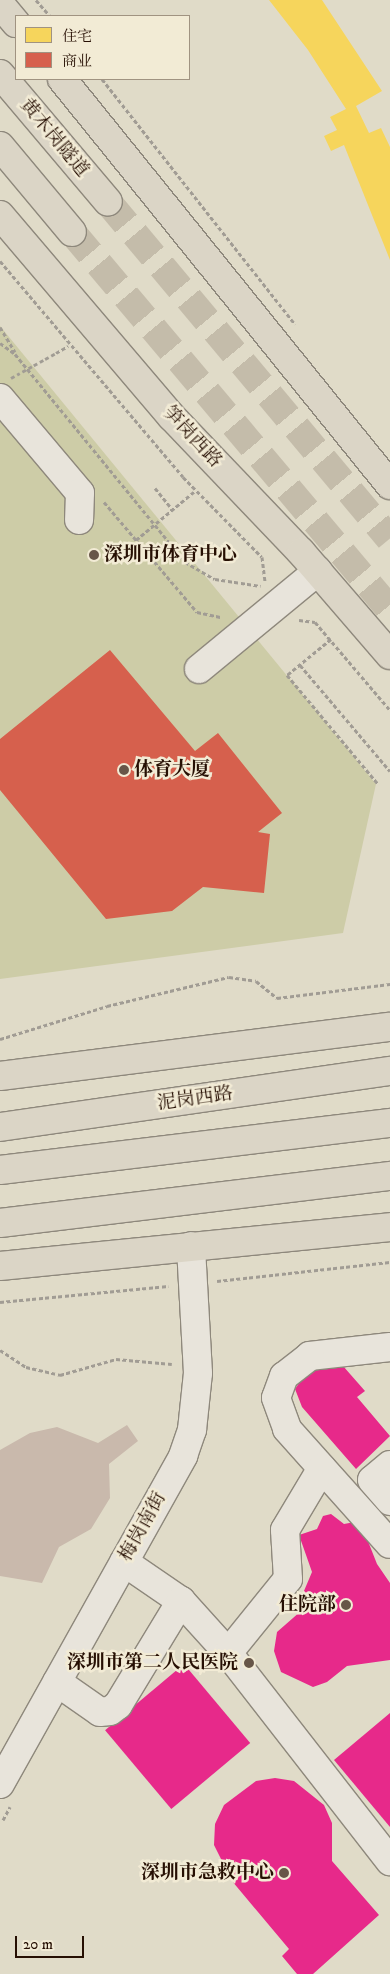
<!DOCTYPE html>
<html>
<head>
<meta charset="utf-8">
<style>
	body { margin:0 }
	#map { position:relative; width:390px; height:1974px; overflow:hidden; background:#e0dbc8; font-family:"IM FELL DW Pica","Noto Serif SC",serif }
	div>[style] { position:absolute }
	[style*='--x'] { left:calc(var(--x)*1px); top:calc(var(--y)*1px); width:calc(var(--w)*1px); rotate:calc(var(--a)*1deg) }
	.green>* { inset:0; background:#cdcca7 }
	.homes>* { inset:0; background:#f6d55c }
	.shops>* { inset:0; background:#d6604d }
	.health>* { inset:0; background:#e7298a; transform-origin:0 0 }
	.building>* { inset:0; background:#c9b9ac }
	.major-tunnel>* { height:28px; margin-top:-14px; transform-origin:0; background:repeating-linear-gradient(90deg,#c4bcaa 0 28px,transparent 0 42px) }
	.path>* { height:3px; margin-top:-1.5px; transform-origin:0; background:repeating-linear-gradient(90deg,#a19c94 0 4px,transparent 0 6.5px) }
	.roads { filter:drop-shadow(1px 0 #8e887c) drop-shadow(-1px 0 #8e887c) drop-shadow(0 1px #8e887c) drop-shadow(0 -1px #8e887c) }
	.minor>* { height:28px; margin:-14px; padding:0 14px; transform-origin:14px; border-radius:14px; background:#e8e4db }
	.major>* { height:28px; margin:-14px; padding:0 14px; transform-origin:14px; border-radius:14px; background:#dbd5c6 }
	.path-bridge>* { height:3px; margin-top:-1.5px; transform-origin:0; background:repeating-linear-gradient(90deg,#a19c94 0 4px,transparent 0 6.5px) }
	.dots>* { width:14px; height:14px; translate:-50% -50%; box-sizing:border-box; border:2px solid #f2ebd5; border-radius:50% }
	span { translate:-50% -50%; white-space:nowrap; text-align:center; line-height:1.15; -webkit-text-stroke:5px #f2ebd5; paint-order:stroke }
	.street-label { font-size:19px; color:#260f03 }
	.poi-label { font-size:19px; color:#260f03; font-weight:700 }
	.left { translate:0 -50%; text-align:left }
	.right { translate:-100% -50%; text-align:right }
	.legend { position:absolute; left:15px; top:15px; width:175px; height:65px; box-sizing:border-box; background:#f2ebd5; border:1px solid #a09381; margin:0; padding:6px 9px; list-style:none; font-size:15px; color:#260f03 }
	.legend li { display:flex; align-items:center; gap:10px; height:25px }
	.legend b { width:25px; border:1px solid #a09381 }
	.scale { position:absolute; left:15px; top:1936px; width:69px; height:22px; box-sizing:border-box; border:2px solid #260f03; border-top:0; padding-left:6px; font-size:15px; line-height:18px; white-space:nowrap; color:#260f03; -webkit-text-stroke:4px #f2ebd5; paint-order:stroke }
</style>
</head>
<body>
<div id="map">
	<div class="green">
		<i style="clip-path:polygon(0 326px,376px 784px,343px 933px,0 979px)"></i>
	</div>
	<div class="homes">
		<i style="clip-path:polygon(269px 0,322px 0,382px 91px,356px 106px,369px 133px,381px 128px,390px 147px,390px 260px,344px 145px,331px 151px,324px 136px,337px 130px,330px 117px,346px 109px,308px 50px)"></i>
	</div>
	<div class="shops">
		<i style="clip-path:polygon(110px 650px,195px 751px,218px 733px,282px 813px,258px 832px,270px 834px,264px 893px,203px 887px,172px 911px,106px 919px,0 790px,0 739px)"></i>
	</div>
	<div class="health">
		<i style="clip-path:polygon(336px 1358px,365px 1391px,357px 1397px,390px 1436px,356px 1469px,302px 1407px,295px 1389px,308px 1370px)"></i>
		<i style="clip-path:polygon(331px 1514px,344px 1524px,360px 1521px,377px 1564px,390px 1583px,390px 1660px,347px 1666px,327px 1682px,313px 1687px,281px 1672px,274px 1651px,277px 1632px,301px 1611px,301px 1598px,312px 1572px,299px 1535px,317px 1529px,323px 1516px)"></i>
		<i style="left:184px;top:1664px;width:103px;height:103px;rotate:50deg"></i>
		<i style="clip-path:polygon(390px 1713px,390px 1827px,334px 1760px)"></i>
		<i style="clip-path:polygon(275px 1778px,294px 1781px,324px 1805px,332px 1823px,332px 1861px,379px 1915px,313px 1974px,297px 1974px,282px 1956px,289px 1949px,232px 1881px,214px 1845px,215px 1824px,224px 1805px,256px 1781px)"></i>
	</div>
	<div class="building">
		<i style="clip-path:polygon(127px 1425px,138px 1441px,109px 1464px,110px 1498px,91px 1529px,59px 1547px,42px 1583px,0 1576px,0 1450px,30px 1433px,57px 1427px,98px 1443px)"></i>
	</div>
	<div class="major-tunnel">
		<i style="--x:108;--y:202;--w:439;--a:50.1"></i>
		<i style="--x:72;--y:232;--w:494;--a:49.9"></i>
	</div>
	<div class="path">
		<i style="--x:36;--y:0;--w:21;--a:49"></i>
		<i style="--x:102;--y:79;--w:312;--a:51.8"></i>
		<i style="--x:0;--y:261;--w:283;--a:49.7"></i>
		<i style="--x:183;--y:477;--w:112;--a:45.4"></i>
		<i style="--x:262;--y:557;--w:25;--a:83"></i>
		<i style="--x:0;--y:327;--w:29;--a:59"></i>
		<i style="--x:0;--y:343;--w:19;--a:36"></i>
		<i style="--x:15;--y:354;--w:269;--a:50.7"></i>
		<i style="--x:185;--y:562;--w:34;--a:30"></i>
		<i style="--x:215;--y:579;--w:46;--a:8.8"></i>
		<i style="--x:56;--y:353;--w:14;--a:-30"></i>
		<i style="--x:155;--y:488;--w:28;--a:51"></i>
		<i style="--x:104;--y:502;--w:144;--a:49.8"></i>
		<i style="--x:197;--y:612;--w:25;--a:12"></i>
		<i style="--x:136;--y:540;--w:78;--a:-39.8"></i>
		<i style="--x:299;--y:620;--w:16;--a:7"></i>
		<i style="--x:315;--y:622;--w:116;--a:49.6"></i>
		<i style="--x:331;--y:639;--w:57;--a:140.7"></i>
		<i style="--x:287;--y:675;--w:142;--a:50.1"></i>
		<i style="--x:300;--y:665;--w:139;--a:49.7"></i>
		<i style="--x:0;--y:1039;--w:112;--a:-17.1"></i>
		<i style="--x:107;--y:1006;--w:125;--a:-13.4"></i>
		<i style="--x:229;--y:977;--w:27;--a:8"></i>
		<i style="--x:256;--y:981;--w:27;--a:39"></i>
		<i style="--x:277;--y:998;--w:114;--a:-7.1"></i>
		<i style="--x:217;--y:1281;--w:174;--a:-6.3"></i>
		<i style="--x:0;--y:1302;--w:169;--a:-5.4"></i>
		<i style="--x:0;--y:1350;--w:31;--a:33"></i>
		<i style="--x:26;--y:1367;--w:35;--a:13"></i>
		<i style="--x:60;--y:1375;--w:58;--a:-15.9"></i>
		<i style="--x:116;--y:1359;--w:56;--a:5.1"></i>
		<i style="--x:3;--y:1820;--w:15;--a:-62"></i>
	</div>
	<div class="roads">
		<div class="minor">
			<i style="--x:0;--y:398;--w:124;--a:49.9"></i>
			<i style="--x:80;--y:493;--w:27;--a:92"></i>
			<i style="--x:199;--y:669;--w:154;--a:-39.5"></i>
			<i style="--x:390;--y:1347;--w:81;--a:173.6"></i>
			<i style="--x:310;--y:1356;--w:33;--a:142"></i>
			<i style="--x:284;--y:1376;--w:23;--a:110"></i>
			<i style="--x:276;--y:1398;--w:33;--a:70"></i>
			<i style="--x:287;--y:1429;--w:154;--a:48.2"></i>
			<i style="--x:390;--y:1465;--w:23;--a:140"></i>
			<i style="--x:372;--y:1480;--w:28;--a:49"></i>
			<i style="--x:124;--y:1562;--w:69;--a:34.4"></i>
			<i style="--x:181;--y:1601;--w:70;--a:47.9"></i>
			<i style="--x:228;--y:1653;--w:264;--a:52.1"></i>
			<i style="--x:228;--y:1653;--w:95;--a:-51"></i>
			<i style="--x:288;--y:1579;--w:49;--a:-93.5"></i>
			<i style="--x:285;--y:1530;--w:72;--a:-59.2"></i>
			<i style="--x:57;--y:1682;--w:52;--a:34.9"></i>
			<i style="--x:100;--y:1712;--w:10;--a:-6"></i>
			<i style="--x:110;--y:1711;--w:10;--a:-37"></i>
			<i style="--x:118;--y:1705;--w:122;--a:-58.8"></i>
			<i style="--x:0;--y:1784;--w:376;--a:-60.8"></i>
			<i style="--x:183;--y:1456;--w:28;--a:-71"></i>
			<i style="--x:192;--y:1430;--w:57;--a:-84"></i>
			<i style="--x:198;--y:1373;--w:127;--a:-93.2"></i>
		</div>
		<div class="major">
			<i style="--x:0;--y:4;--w:25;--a:50"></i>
			<i style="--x:0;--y:74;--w:167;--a:49.8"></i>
			<i style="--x:62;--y:79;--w:522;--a:51.07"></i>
			<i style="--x:0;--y:146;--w:112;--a:50.1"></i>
			<i style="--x:0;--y:215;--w:265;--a:49.6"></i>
			<i style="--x:172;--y:417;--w:187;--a:46.3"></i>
			<i style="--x:301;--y:552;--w:136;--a:49.2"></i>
			<i style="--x:0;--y:1076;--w:393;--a:-7.2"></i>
			<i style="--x:0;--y:1127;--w:394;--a:-8.2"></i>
			<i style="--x:0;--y:1170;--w:393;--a:-6.9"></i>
			<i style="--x:0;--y:1223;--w:393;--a:-6.9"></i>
			<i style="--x:0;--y:1266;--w:392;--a:-5.7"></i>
		</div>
	</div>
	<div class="path-bridge">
		<i style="--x:11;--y:378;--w:51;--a:-29.1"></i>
	</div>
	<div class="dots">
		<i style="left:94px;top:555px;background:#675648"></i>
		<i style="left:124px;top:770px;background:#675648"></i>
		<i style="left:346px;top:1605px;background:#675648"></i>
		<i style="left:249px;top:1663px;background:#675648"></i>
		<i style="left:284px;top:1873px;background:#675648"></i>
	</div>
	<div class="street-label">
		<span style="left:54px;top:138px;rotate:50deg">黄木岗隧道</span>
		<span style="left:192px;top:437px;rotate:47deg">笋岗西路</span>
		<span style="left:195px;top:1099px;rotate:-8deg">泥岗西路</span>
		<span style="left:143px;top:1527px;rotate:-61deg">梅岗南街</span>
	</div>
	<div class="poi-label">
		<span class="left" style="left:104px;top:555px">深圳市体育中心</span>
		<span class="left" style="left:134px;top:770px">体育大厦</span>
		<span class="right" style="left:336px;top:1605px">住院部</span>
		<span class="right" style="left:238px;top:1663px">深圳市第二人民医院</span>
		<span class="right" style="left:274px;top:1873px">深圳市急救中心</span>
	</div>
	<ul class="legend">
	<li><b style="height:14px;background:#f6d55c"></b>住宅</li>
	<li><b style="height:14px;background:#d6604d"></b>商业</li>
	</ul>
	<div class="scale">20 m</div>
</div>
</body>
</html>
